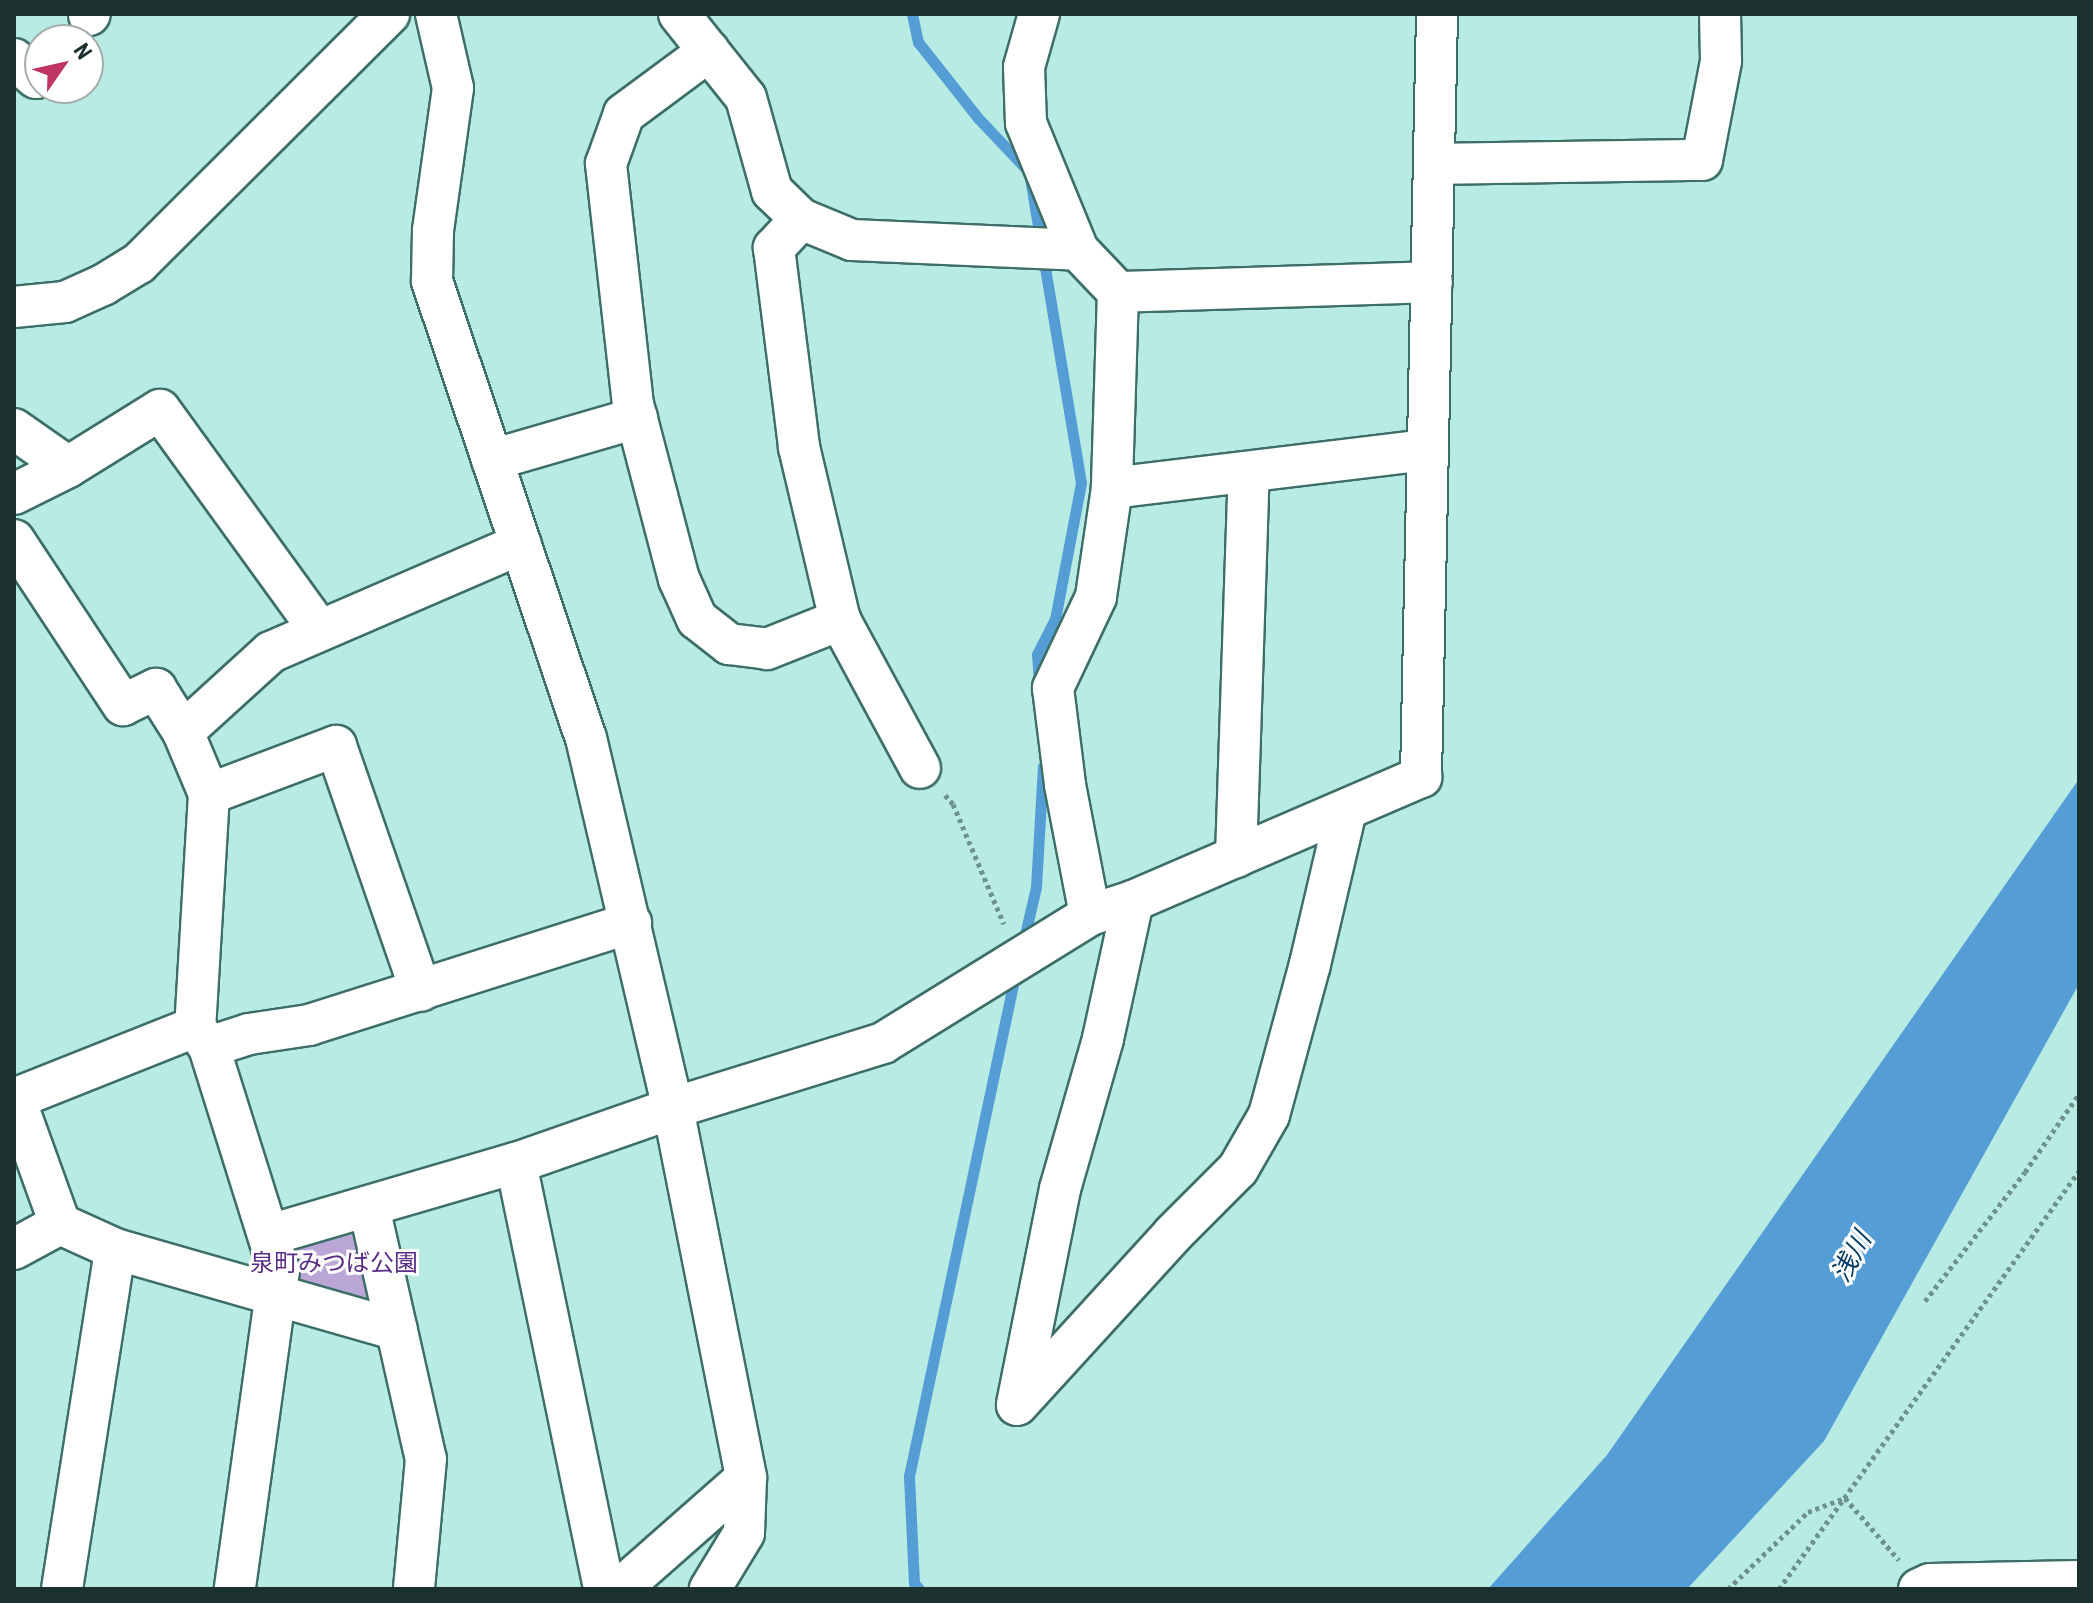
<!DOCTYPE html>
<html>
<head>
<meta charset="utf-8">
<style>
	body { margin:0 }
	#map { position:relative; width:2093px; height:1603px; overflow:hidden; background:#b7ebe3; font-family:"Roboto Condensed","Noto Sans JP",sans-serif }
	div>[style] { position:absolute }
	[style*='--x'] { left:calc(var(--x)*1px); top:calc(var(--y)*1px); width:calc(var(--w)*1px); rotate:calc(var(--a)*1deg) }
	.green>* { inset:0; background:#bba7d7 }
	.water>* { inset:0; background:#559dd5 }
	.stream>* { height:11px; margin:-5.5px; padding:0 5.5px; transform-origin:5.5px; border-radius:5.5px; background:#559dd5 }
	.path>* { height:5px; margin-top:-2.5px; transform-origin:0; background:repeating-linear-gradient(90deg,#6e938e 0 4px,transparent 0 8px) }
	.roads { filter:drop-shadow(2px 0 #3d6e67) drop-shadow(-2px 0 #3d6e67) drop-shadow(0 2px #3d6e67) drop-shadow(0 -2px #3d6e67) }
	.minor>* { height:40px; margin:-20px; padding:0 20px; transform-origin:20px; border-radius:20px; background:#fff }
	span { translate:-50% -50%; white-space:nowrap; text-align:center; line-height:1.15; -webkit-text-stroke:6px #fff; paint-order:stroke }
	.park-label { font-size:24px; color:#592e84 }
	.water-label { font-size:26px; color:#053f64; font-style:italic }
	.frame { position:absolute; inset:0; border:16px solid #1c312e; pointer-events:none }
	.north { position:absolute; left:24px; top:24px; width:80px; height:80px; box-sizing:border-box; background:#fff; border:2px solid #a4adab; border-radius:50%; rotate:56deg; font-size:22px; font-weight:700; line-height:32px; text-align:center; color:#1c312e }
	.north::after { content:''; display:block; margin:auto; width:28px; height:36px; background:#c03365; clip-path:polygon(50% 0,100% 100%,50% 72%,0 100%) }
</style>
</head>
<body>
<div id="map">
	<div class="green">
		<i style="clip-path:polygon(369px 1207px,397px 1330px,274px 1294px,269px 1235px)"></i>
	</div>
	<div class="water">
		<i style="clip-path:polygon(2079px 779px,2079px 984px,1824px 1441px,1687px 1589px,1488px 1589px,1607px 1455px)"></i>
	</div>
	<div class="stream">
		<i style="--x:912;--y:14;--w:29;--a:78"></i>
		<i style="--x:918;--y:42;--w:97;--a:51.7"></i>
		<i style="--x:978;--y:118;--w:74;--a:46.6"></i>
		<i style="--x:1029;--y:172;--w:315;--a:80.5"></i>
		<i style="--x:1081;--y:483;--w:138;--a:100.8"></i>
		<i style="--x:1055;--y:619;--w:39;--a:117"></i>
		<i style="--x:1037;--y:654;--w:31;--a:86"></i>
		<i style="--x:1023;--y:943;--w:57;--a:-76.9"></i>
		<i style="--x:1036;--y:887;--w:121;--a:-86.7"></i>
		<i style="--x:919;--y:1589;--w:8;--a:-130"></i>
		<i style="--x:914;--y:1583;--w:107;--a:-92.7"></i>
		<i style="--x:909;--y:1476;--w:512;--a:-78.05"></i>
	</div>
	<div class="path">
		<i style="--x:945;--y:795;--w:12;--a:48"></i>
		<i style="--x:953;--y:804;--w:130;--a:67"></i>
		<i style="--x:1925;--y:1301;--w:163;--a:-52.2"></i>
		<i style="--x:2025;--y:1172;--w:95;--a:-55.3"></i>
		<i style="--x:1845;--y:1498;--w:82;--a:48.9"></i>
		<i style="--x:1728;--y:1589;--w:111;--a:-43.9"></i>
		<i style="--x:1808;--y:1512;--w:39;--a:-21"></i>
		<i style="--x:1779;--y:1589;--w:515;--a:-54.33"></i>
	</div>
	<div class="roads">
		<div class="minor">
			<i style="--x:436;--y:14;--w:76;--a:77.1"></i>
			<i style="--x:453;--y:88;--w:143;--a:98"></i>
			<i style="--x:433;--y:230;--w:51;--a:91.1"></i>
			<i style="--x:432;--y:281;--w:482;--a:71.4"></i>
			<i style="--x:586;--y:738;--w:380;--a:76.8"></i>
			<i style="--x:673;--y:1108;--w:377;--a:78.8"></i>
			<i style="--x:746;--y:1478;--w:55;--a:92.1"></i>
			<i style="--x:744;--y:1533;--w:66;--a:121.3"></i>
			<i style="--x:679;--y:14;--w:107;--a:51.4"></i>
			<i style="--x:746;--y:98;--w:97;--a:74.4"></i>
			<i style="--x:772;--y:191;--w:40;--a:44"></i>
			<i style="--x:801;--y:219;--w:55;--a:22.4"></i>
			<i style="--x:852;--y:240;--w:226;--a:2.5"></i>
			<i style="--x:1039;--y:14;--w:55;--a:105.8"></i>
			<i style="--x:1024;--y:67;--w:56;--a:88"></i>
			<i style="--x:1026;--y:123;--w:137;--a:67.7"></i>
			<i style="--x:1078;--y:250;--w:58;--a:46.4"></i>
			<i style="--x:1118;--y:292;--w:196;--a:91.8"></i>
			<i style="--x:1112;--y:488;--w:110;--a:98.4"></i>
			<i style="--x:1096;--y:597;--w:101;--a:115.3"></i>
			<i style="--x:1053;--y:688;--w:98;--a:82.9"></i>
			<i style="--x:1065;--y:785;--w:132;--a:79.1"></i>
			<i style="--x:89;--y:15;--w:1;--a:-45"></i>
			<i style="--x:709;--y:51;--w:106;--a:143.5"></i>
			<i style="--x:624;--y:114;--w:53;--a:109.8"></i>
			<i style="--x:606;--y:164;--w:242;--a:83.6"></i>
			<i style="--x:633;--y:404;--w:181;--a:75.3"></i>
			<i style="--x:679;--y:579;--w:44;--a:65.8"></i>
			<i style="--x:697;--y:619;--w:41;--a:38"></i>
			<i style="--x:729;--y:644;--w:38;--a:7"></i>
			<i style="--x:767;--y:649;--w:79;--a:-21.7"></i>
			<i style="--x:14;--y:59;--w:29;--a:41"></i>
			<i style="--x:1434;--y:164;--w:268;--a:-0.9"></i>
			<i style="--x:1702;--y:160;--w:101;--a:-79.1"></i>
			<i style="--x:1721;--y:61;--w:47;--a:-91.2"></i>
			<i style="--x:801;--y:219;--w:40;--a:133"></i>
			<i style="--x:774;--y:248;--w:201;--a:82.8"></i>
			<i style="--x:799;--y:447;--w:178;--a:76.7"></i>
			<i style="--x:840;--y:620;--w:168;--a:61.6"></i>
			<i style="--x:1118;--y:292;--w:314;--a:-1.8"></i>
			<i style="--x:14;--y:307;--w:51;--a:-5.6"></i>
			<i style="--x:65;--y:302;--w:42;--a:-24.1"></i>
			<i style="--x:103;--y:285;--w:42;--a:-31.4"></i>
			<i style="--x:139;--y:263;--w:353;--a:-44.9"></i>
			<i style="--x:14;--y:429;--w:66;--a:35.1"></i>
			<i style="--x:68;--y:467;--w:60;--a:153.4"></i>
			<i style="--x:492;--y:460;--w:151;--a:-16.2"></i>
			<i style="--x:68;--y:467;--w:108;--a:-31.8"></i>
			<i style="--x:160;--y:410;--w:271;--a:54.1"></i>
			<i style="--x:1112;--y:488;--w:318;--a:-6.9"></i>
			<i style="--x:14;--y:540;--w:198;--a:56.6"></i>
			<i style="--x:123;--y:705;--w:37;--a:-26"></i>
			<i style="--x:156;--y:689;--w:51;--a:57.9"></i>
			<i style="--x:183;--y:732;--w:67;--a:67.2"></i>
			<i style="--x:209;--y:794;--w:233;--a:93.4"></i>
			<i style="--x:195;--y:1027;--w:24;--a:55"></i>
			<i style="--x:209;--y:1047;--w:234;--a:72.6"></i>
			<i style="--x:279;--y:1270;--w:322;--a:97.9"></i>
			<i style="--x:183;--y:732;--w:119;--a:-42.3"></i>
			<i style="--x:271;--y:652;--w:272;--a:-23.4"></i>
			<i style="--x:209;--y:794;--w:136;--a:-20.7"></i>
			<i style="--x:336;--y:746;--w:259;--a:70.9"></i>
			<i style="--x:1236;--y:857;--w:385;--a:-88.1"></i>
			<i style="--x:1133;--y:901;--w:141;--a:102.3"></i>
			<i style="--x:1103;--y:1039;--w:156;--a:106"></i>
			<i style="--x:1060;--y:1189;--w:220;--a:101.3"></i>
			<i style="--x:1017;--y:1405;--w:231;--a:-47.6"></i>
			<i style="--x:1173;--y:1234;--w:92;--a:-45"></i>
			<i style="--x:1238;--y:1169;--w:62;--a:-60.1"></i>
			<i style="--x:1269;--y:1115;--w:156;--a:-74.8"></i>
			<i style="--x:1310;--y:964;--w:158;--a:-76.8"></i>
			<i style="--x:209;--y:1047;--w:42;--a:-18"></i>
			<i style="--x:249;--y:1034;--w:61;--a:-8.5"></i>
			<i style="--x:309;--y:1025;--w:338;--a:-17.6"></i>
			<i style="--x:14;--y:1099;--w:195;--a:-21.7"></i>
			<i style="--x:15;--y:1099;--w:133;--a:70.2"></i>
			<i style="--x:516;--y:1163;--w:435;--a:78.3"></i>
			<i style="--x:369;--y:1207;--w:258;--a:77.3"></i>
			<i style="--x:426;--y:1459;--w:131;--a:95.3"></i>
			<i style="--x:269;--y:1235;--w:257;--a:-16.3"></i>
			<i style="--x:516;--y:1163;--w:166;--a:-19.3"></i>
			<i style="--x:673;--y:1108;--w:220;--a:-17.2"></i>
			<i style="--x:883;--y:1043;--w:243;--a:-31.7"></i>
			<i style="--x:1090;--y:915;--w:45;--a:-18"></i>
			<i style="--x:1133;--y:901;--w:314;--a:-23.3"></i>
			<i style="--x:1421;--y:777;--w:763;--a:-88.8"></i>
			<i style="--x:14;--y:1249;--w:52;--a:-28.5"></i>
			<i style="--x:60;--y:1224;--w:60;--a:24.4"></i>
			<i style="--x:115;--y:1249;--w:293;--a:16"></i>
			<i style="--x:62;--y:1589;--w:344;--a:-81.1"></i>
			<i style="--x:620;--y:1589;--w:168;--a:-41.4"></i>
			<i style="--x:1919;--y:1589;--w:12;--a:-24"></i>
			<i style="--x:1930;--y:1584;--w:149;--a:-1.2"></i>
		</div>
	</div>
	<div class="park-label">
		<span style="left:334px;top:1264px">泉町みつば公園</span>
	</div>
	<div class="water-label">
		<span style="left:1852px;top:1257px;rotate:-61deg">浅川</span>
	</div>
	<div class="frame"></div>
	<div class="north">N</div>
</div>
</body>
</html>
